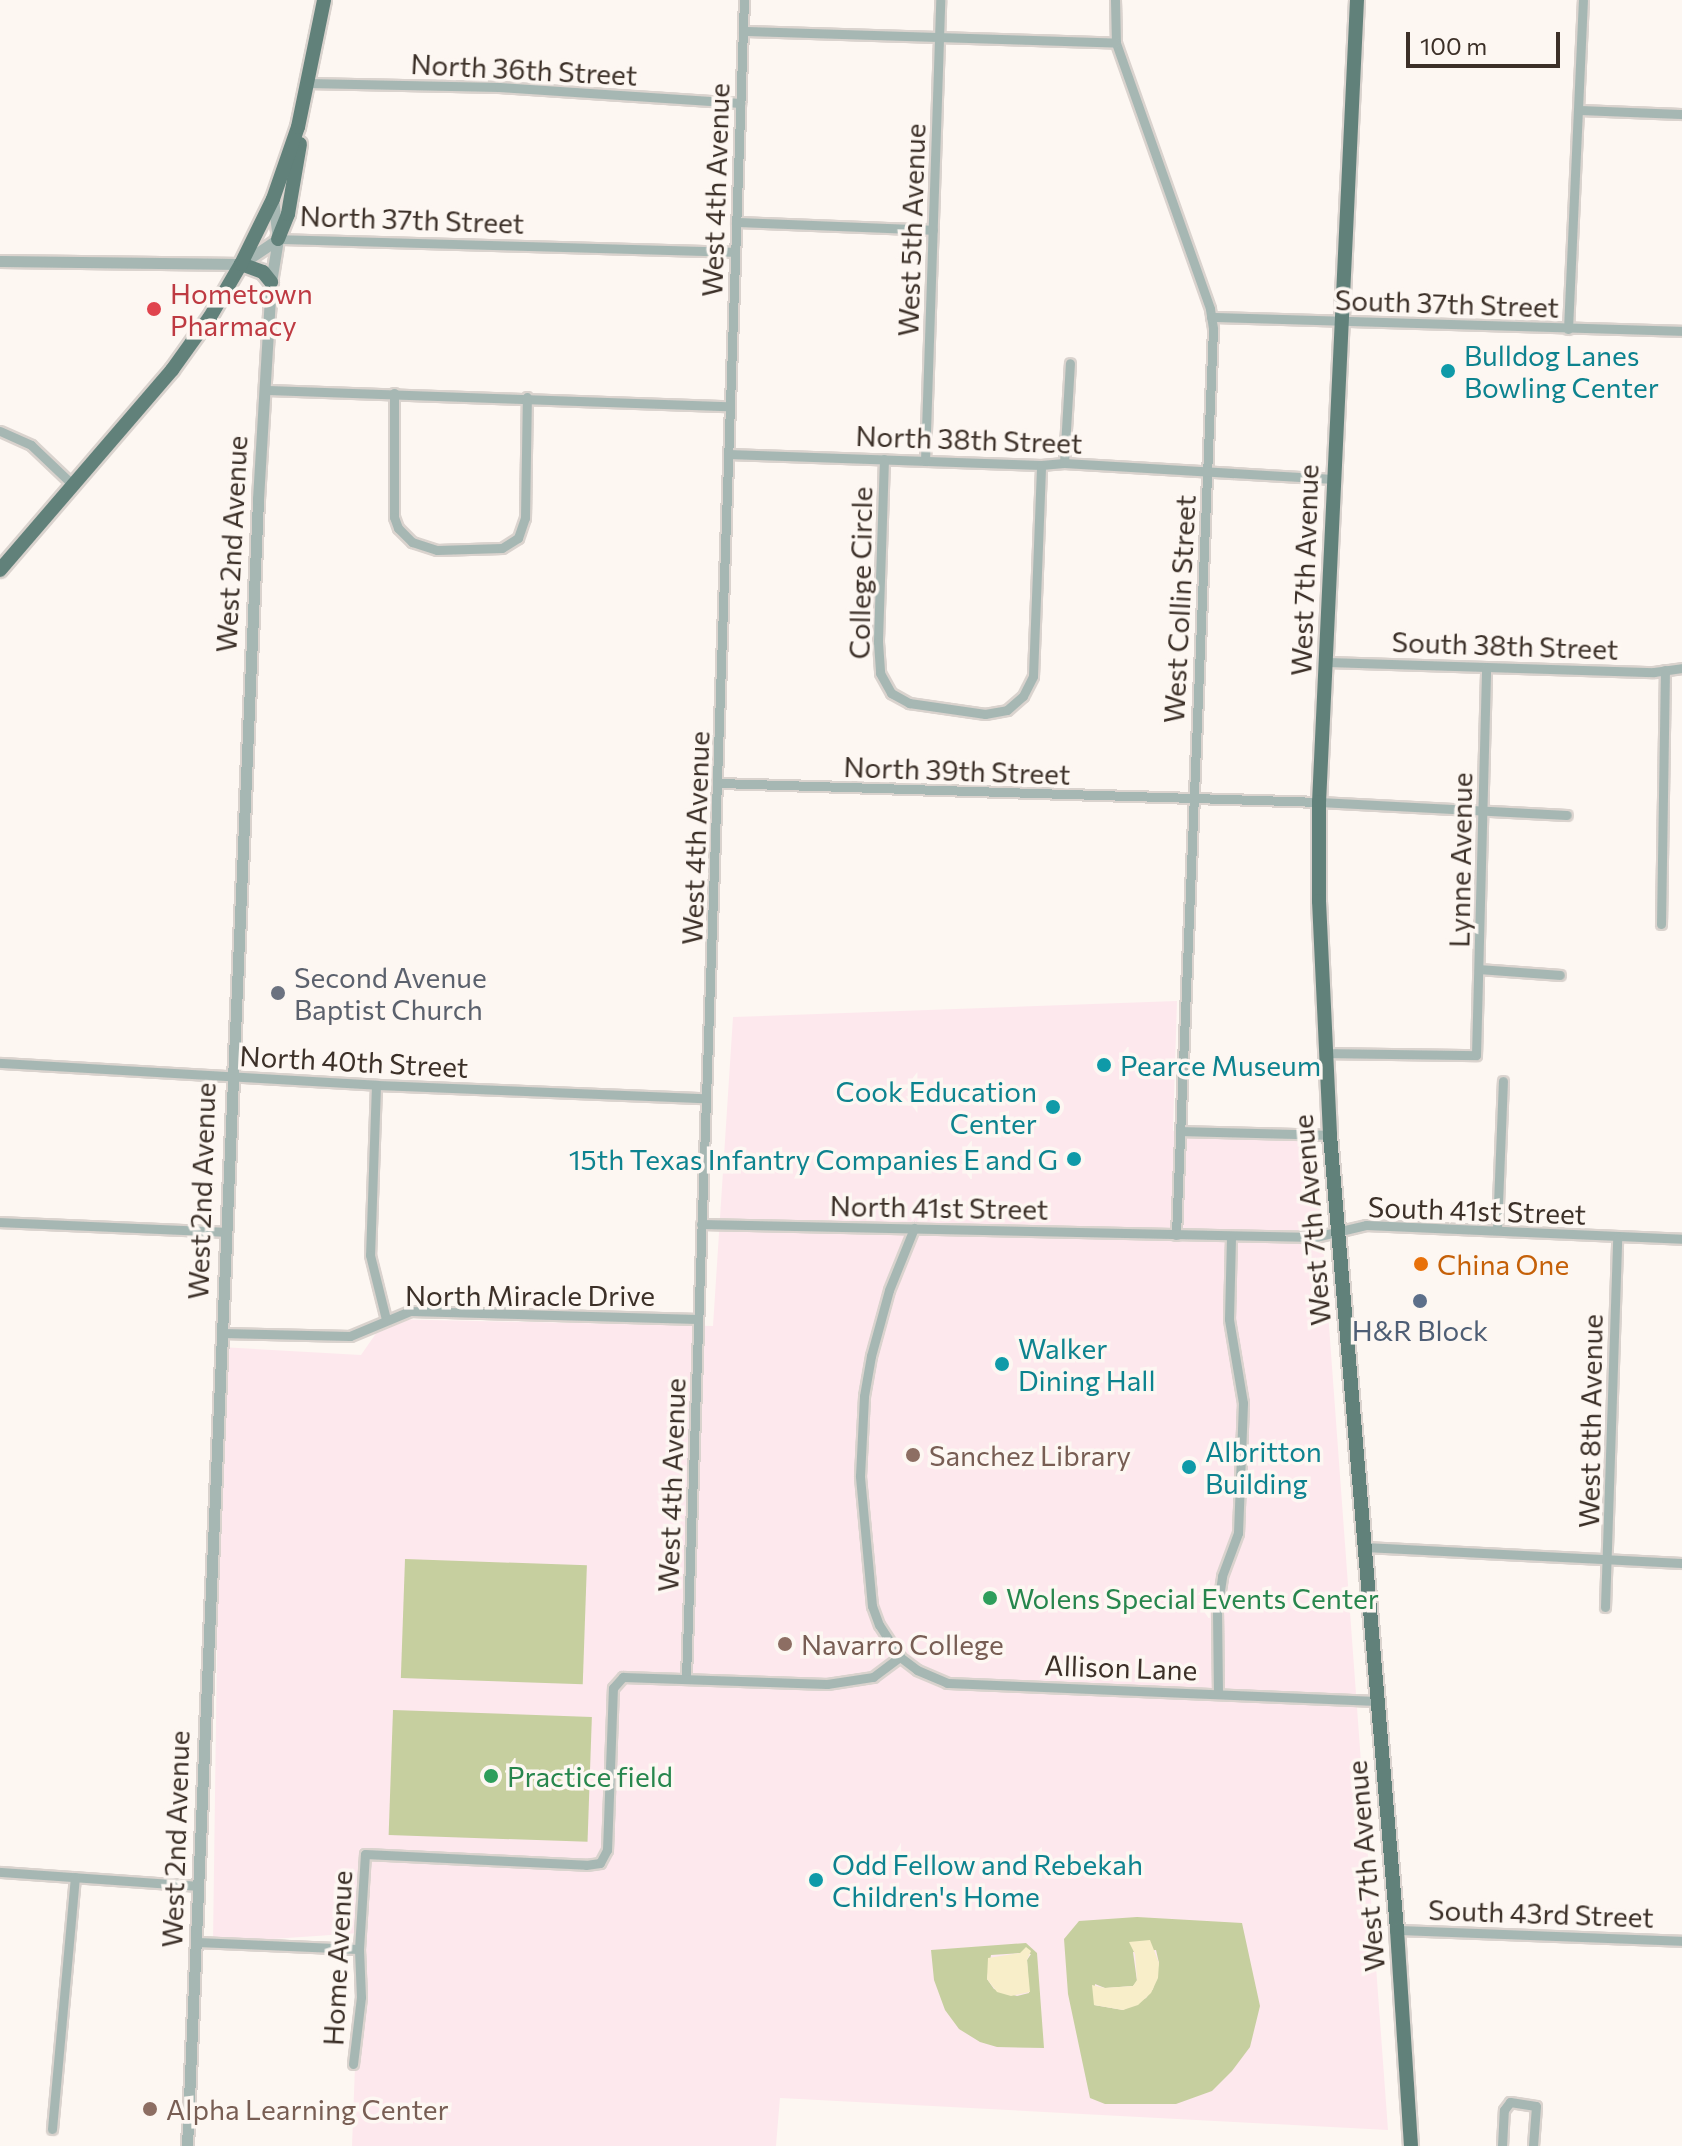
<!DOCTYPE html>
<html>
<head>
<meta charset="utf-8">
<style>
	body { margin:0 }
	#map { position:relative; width:1682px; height:2146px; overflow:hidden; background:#fdf7f2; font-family:Commissioner,sans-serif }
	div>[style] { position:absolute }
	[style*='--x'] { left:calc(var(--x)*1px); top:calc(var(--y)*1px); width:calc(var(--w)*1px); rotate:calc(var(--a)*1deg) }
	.education>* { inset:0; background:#fde8ed }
	.green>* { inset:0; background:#c6cf9f; transform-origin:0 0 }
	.sand>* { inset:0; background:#f8eec9 }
	.roads { filter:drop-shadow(2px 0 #dad3ce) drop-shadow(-2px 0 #dad3ce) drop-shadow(0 2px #dad3ce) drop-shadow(0 -2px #dad3ce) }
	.minor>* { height:9px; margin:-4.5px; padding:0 4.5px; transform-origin:4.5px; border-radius:4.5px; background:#a6b7b3 }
	.tertiary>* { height:11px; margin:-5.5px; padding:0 5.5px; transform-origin:5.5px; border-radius:5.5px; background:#a6b7b3 }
	.primary>* { height:14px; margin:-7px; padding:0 7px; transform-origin:7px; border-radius:7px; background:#61817a }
	.dots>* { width:22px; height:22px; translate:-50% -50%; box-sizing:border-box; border:4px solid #fdf7f2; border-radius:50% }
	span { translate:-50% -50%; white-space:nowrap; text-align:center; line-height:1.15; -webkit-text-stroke:7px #fdf7f2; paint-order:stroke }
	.street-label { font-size:28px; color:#3c3028 }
	.health-label { font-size:28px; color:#be3a42 }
	.left { translate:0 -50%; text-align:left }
	.culture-label { font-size:28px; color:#0d838f }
	.right { translate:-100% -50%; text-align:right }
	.worship-label { font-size:28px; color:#5b616d }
	.food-label { font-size:28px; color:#c56008 }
	.service-label { font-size:28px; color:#4e5e75 }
	.education-label { font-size:28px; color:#785e54 }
	.leisure-label { font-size:28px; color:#27864d }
	.scale { position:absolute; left:1406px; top:32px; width:154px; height:36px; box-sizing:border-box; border:4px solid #3c3028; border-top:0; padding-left:10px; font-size:24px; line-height:28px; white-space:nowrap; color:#3c3028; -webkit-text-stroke:6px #fdf7f2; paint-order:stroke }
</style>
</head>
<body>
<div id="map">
	<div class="education">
		<i style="clip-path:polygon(1177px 1001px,1173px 1131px,1315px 1135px,1388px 2130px,780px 2098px,776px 2146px,352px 2146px,360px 1933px,213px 1943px,221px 1347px,361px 1355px,386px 1319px,713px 1326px,733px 1017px)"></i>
	</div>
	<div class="green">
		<i style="left:405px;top:1559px;width:182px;height:119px;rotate:2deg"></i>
		<i style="left:393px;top:1710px;width:199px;height:125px;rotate:2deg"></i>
		<i style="clip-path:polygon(evenodd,1137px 1917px,1242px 1923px,1260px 2006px,1250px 2047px,1232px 2071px,1212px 2091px,1176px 2104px,1105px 2104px,1090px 2098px,1068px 1994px,1064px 1939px,1079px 1921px,1137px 1917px,1156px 1950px,1159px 1963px,1153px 1989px,1146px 1998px,1123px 2010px,1094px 2005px,1095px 1984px,1105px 1988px,1133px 1986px,1137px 1981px,1133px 1952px,1156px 1950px)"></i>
		<i style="clip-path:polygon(evenodd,1026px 1943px,1037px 1953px,1044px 2048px,997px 2047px,980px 2042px,959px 2029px,945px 2010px,934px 1980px,931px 1950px,1026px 1943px,1020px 1953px,1031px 1954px,1027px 1960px,1029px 1993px,1017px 1996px,994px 1989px,987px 1979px,991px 1955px,1020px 1953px)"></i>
	</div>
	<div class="sand">
		<i style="clip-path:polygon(1150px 1940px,1159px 1963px,1158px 1978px,1151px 1993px,1138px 2005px,1123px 2010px,1094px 2005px,1092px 1985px,1105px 1988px,1133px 1986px,1137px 1980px,1135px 1954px,1129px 1942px)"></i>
		<i style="clip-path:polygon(1026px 1947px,1031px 1951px,1027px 1960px,1030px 1992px,1011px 1996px,997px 1992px,987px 1979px,988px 1958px,1020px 1953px)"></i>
	</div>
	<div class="roads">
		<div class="minor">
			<i style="--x:1115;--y:0;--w:43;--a:88.7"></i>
			<i style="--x:1116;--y:43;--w:282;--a:70.5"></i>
			<i style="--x:1210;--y:309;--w:20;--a:81"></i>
			<i style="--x:1213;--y:329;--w:907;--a:92.34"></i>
			<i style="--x:743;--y:31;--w:373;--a:1.8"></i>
			<i style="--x:307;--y:83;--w:192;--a:1.2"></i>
			<i style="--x:499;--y:87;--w:242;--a:3.8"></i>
			<i style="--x:1578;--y:110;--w:104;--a:2.2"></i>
			<i style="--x:736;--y:222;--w:197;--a:2.3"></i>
			<i style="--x:278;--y:239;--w:457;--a:1.6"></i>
			<i style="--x:1211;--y:317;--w:471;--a:1.7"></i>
			<i style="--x:1568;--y:329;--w:329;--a:-87.4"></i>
			<i style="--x:265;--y:390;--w:465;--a:2"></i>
			<i style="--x:394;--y:393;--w:124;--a:90"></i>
			<i style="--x:394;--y:517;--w:12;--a:70"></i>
			<i style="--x:398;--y:528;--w:20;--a:45"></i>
			<i style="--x:412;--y:542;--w:26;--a:18"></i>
			<i style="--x:437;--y:550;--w:65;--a:-1.8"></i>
			<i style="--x:502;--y:548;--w:19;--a:-32"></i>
			<i style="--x:518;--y:538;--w:21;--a:-71"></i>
			<i style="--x:525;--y:518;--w:121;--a:-89.1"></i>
			<i style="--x:0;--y:431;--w:34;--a:24"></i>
			<i style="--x:31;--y:445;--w:58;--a:43.6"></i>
			<i style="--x:728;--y:454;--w:313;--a:2"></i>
			<i style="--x:1041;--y:465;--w:23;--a:-5"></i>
			<i style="--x:1064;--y:463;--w:270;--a:3.4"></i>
			<i style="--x:884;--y:459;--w:183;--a:91.9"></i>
			<i style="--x:878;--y:642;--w:31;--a:86"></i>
			<i style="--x:880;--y:673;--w:23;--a:61"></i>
			<i style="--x:891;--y:693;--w:21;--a:29"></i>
			<i style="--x:909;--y:703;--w:77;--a:8.2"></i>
			<i style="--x:985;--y:714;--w:22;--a:-10"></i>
			<i style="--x:1007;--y:710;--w:21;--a:-41"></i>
			<i style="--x:1023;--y:696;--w:22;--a:-63"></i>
			<i style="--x:1033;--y:676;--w:211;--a:-87.8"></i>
			<i style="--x:925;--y:461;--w:461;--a:-88.1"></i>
			<i style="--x:1064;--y:463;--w:100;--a:-86.6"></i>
			<i style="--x:1327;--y:662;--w:327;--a:1.8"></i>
			<i style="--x:1654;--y:672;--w:28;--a:-8"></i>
			<i style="--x:719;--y:783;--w:600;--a:1.81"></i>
			<i style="--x:1319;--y:802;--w:248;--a:3"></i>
			<i style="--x:1661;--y:924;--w:254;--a:-89.1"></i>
			<i style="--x:1479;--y:969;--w:81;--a:4.2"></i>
			<i style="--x:1324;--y:1053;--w:152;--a:0.8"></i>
			<i style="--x:1476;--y:1055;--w:388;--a:-88.5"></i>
			<i style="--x:0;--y:1063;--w:377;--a:3.3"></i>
			<i style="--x:376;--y:1085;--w:330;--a:2.3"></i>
			<i style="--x:376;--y:1085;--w:170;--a:92"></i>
			<i style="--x:370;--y:1255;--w:66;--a:76"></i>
			<i style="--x:1182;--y:1131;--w:148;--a:1.5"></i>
			<i style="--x:0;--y:1222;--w:225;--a:2.5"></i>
			<i style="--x:701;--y:1224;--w:614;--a:1.21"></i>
			<i style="--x:1315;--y:1237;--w:52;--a:-13.2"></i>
			<i style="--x:1366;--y:1225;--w:316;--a:2.5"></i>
			<i style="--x:1497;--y:1229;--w:148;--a:-87.7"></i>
			<i style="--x:222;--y:1333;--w:128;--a:1.3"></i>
			<i style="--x:350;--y:1336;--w:65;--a:-22.6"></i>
			<i style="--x:410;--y:1311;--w:288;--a:1.6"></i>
			<i style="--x:1364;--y:1547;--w:318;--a:2.9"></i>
			<i style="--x:1605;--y:1607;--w:370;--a:-88.1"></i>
			<i style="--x:900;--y:1657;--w:38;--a:-123"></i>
			<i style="--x:879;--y:1625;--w:20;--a:-110"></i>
			<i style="--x:872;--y:1606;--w:131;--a:-95.3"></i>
			<i style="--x:860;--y:1476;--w:80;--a:-87.1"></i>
			<i style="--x:864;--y:1396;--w:41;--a:-80.1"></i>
			<i style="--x:871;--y:1356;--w:68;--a:-74.7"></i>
			<i style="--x:889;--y:1290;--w:67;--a:-68"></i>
			<i style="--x:686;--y:1677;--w:1678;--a:-88.02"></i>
			<i style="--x:1218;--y:1693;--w:84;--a:-90.7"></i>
			<i style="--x:1217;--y:1609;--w:33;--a:-81"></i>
			<i style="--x:1222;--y:1576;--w:46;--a:-69.6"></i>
			<i style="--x:1238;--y:1533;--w:130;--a:-87.8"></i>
			<i style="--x:1243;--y:1403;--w:85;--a:-99.5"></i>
			<i style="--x:1229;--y:1319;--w:82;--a:-88.6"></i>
			<i style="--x:0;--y:1872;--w:199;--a:4"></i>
			<i style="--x:1397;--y:1930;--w:285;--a:2.2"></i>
			<i style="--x:196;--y:1942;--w:163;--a:2.5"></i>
			<i style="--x:353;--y:2064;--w:67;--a:-83.2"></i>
			<i style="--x:361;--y:1997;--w:48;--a:-92.4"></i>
			<i style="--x:359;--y:1949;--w:95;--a:-86.4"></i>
			<i style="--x:365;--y:1854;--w:221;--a:2.8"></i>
			<i style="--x:586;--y:1865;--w:14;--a:-8"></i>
			<i style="--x:600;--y:1863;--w:15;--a:-62"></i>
			<i style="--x:607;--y:1850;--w:162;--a:-87.9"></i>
			<i style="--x:613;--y:1688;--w:15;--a:-48"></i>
			<i style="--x:623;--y:1677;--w:204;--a:2"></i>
			<i style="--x:827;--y:1684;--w:47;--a:-8.7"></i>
			<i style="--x:873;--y:1677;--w:34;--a:-37"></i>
			<i style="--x:900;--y:1657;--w:21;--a:37"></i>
			<i style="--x:917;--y:1670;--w:33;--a:23"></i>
			<i style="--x:947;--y:1683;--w:431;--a:2.4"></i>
			<i style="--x:52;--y:2129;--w:253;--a:-84.8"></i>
			<i style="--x:1502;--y:2146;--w:36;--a:-87"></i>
			<i style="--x:1504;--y:2110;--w:10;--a:-53"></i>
			<i style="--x:1510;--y:2102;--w:26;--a:9"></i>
			<i style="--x:1536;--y:2106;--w:40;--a:94.3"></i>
		</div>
		<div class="tertiary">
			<i style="--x:0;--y:261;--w:241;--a:0.7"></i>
			<i style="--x:241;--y:264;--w:45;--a:-34"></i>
			<i style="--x:187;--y:2146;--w:1649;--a:-87.53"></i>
			<i style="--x:258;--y:499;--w:217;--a:-86.6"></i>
			<i style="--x:271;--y:282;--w:44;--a:-80.8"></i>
			<i style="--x:278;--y:239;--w:40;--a:-97.1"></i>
		</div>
		<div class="primary">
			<i style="--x:1357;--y:0;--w:803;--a:92.71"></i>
			<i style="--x:1319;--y:802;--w:99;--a:90"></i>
			<i style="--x:1319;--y:901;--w:234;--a:87.3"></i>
			<i style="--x:1330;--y:1135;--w:798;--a:85.18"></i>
			<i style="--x:1397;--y:1930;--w:216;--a:86.3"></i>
			<i style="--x:278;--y:239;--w:27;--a:-68"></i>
			<i style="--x:288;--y:214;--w:71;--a:-80.3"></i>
			<i style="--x:241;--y:264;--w:23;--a:20"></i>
			<i style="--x:263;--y:272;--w:13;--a:51"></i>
			<i style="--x:0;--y:570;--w:264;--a:-49.3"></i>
			<i style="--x:172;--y:370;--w:65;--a:-54.4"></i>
			<i style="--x:210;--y:317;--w:61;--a:-59.7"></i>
			<i style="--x:241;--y:264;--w:72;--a:-63.8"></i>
			<i style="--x:273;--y:199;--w:76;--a:-70.9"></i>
			<i style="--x:298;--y:127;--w:130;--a:-78.4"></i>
		</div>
	</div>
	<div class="dots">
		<i style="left:154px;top:309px;background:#e0444e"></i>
		<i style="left:1448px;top:371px;background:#0f9aa8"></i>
		<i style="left:278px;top:993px;background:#6b7280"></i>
		<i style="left:1104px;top:1065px;background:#0f9aa8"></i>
		<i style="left:1053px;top:1107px;background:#0f9aa8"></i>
		<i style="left:1074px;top:1159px;background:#0f9aa8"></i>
		<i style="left:1421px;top:1264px;background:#e8710a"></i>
		<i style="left:1420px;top:1301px;background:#5c6f8a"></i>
		<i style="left:1002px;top:1364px;background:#0f9aa8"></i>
		<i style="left:913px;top:1455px;background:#8d6e63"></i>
		<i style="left:1189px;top:1467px;background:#0f9aa8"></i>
		<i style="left:990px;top:1598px;background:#2e9e5b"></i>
		<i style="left:785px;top:1644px;background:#8d6e63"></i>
		<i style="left:491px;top:1776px;background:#2e9e5b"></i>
		<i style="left:816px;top:1880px;background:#0f9aa8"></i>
		<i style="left:150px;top:2109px;background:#8d6e63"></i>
	</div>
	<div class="street-label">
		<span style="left:524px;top:69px;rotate:3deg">North 36th Street</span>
		<span style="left:715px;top:190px;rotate:-88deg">West 4th Avenue</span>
		<span style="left:412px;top:219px;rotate:2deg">North 37th Street</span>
		<span style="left:911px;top:230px;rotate:-88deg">West 5th Avenue</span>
		<span style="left:1447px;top:303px;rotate:2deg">South 37th Street</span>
		<span style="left:969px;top:439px;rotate:2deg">North 38th Street</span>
		<span style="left:231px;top:544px;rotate:-87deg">West 2nd Avenue</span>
		<span style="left:1304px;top:570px;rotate:-88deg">West 7th Avenue</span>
		<span style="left:860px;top:573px;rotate:-89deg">College Circle</span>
		<span style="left:1179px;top:609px;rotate:-87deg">West Collin Street</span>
		<span style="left:1505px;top:645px;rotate:2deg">South 38th Street</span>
		<span style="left:957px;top:770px;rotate:2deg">North 39th Street</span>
		<span style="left:695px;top:838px;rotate:-88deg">West 4th Avenue</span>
		<span style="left:1460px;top:860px;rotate:-89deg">Lynne Avenue</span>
		<span style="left:354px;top:1061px;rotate:3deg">North 40th Street</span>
		<span style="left:201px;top:1191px;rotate:-88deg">West 2nd Avenue</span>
		<span style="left:939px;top:1207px;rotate:1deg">North 41st Street</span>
		<span style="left:1477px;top:1210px;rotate:2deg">South 41st Street</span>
		<span style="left:1311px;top:1220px;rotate:-95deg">West 7th Avenue</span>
		<span style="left:530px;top:1295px">North Miracle Drive</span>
		<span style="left:1590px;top:1421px;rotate:-89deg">West 8th Avenue</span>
		<span style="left:671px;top:1485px;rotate:-88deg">West 4th Avenue</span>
		<span style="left:1121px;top:1667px;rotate:2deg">Allison Lane</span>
		<span style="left:175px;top:1839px;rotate:-88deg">West 2nd Avenue</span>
		<span style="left:1365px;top:1866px;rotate:-95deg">West 7th Avenue</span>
		<span style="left:1541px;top:1913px;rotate:2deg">South 43rd Street</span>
		<span style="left:337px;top:1958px;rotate:-87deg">Home Avenue</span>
	</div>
	<div class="health-label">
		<span class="left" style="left:170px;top:309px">Hometown<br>Pharmacy</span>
	</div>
	<div class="culture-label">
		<span class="left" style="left:1464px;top:371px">Bulldog Lanes<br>Bowling Center</span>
		<span class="left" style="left:1120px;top:1065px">Pearce Museum</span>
		<span class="right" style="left:1037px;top:1107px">Cook Education<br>Center</span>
		<span class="right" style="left:1058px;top:1159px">15th Texas Infantry Companies E and G</span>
		<span class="left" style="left:1018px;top:1364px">Walker<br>Dining Hall</span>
		<span class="left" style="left:1205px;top:1467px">Albritton<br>Building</span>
		<span class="left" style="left:832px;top:1880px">Odd Fellow and Rebekah<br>Children's Home</span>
	</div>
	<div class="worship-label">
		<span class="left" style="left:294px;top:993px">Second Avenue<br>Baptist Church</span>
	</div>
	<div class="food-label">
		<span class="left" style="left:1437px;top:1264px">China One</span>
	</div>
	<div class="service-label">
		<span style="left:1420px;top:1330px">H&amp;R Block</span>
	</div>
	<div class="education-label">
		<span class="left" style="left:929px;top:1455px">Sanchez Library</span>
		<span class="left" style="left:801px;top:1644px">Navarro College</span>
		<span class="left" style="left:166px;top:2109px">Alpha Learning Center</span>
	</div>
	<div class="leisure-label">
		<span class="left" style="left:1006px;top:1598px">Wolens Special Events Center</span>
		<span class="left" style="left:507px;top:1776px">Practice field</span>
	</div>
	<div class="scale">100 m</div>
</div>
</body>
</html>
